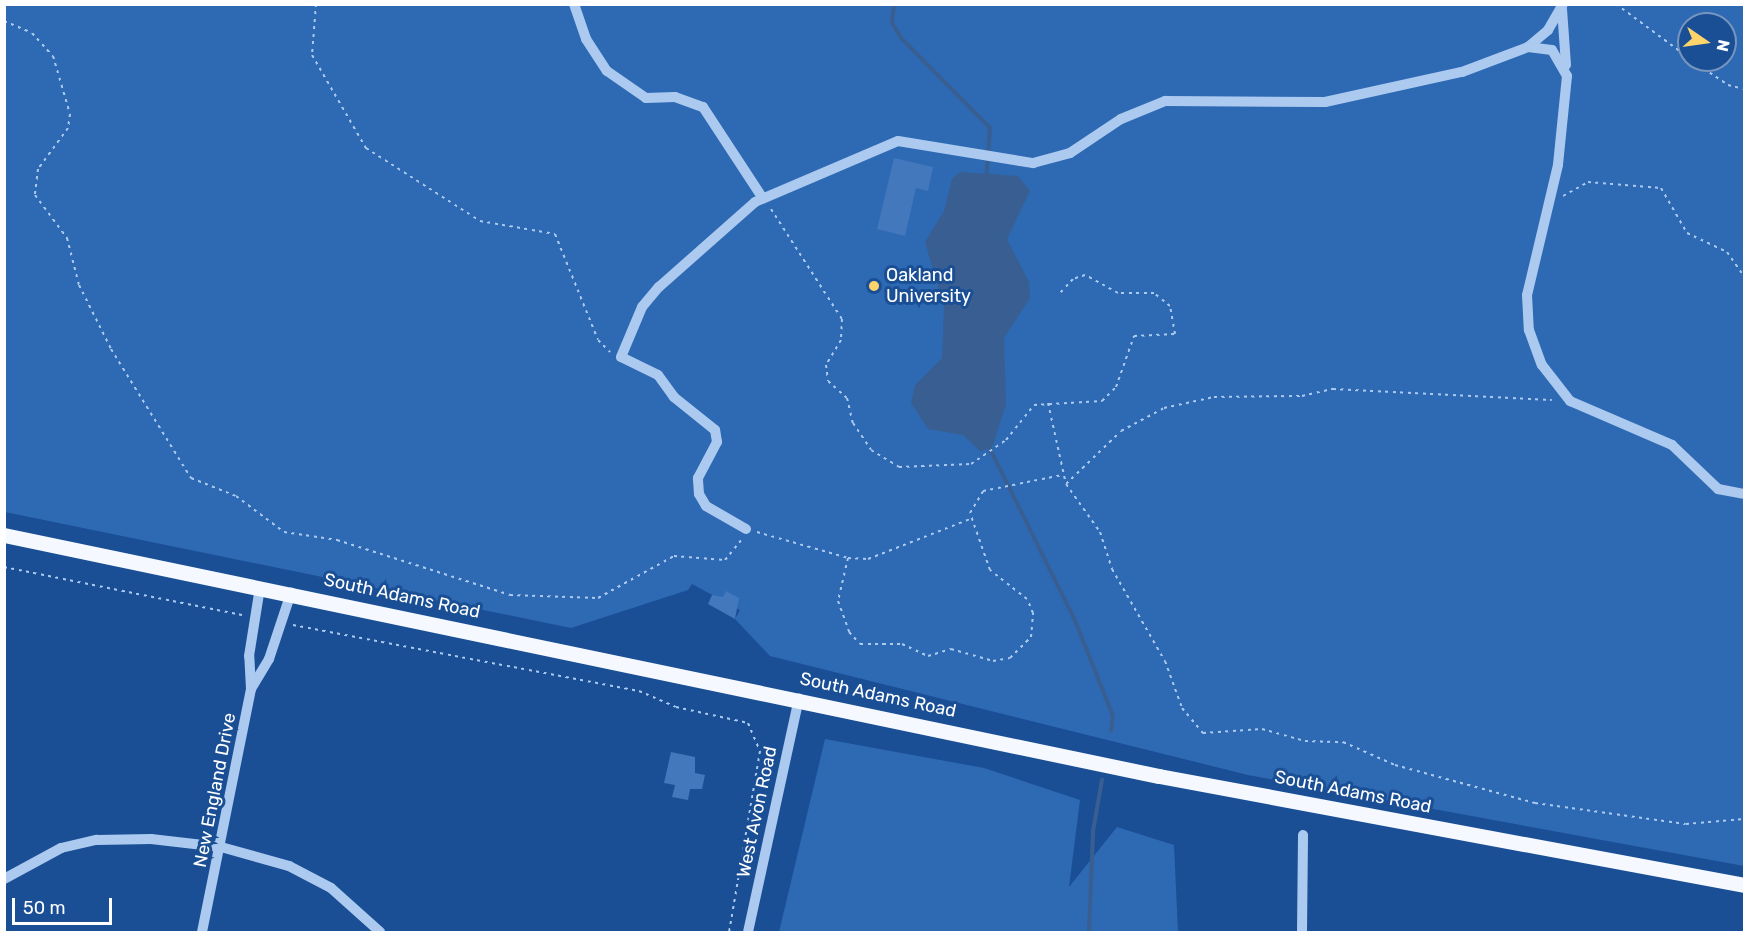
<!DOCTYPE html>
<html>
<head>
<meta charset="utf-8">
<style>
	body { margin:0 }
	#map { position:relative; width:1749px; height:937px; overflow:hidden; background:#1a4f95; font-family:Rubik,sans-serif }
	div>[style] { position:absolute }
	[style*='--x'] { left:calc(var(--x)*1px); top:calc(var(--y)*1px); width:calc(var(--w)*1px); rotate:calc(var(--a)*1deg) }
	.green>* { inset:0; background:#2e69b3 }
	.water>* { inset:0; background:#395f92 }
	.stream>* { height:4px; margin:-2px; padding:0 2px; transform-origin:2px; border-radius:2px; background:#395f92 }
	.building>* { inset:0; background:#4378bc }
	.path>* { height:2px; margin-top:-1px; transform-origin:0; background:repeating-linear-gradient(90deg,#accaf0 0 3px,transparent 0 7.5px) }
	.minor>* { height:10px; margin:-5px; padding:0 5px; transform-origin:5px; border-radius:5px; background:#accaf0 }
	.major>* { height:15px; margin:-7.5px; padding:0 7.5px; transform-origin:7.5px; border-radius:7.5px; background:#f5f9ff }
	.dots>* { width:16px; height:16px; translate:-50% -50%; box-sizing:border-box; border:3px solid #1a4f95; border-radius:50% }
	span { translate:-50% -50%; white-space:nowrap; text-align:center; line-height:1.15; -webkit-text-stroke:6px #1a4f95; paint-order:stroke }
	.poi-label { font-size:18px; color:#fff }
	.left { translate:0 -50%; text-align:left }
	.street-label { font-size:18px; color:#fff }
	.frame { position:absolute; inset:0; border:6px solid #fff; pointer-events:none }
	.north { position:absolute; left:1677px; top:12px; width:60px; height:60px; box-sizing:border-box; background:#1a4f95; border:2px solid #7695bf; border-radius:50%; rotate:103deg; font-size:16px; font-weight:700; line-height:24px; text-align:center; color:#fff }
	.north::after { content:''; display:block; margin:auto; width:21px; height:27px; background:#ffd56b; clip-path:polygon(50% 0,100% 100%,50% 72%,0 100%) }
	.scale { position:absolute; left:12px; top:898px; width:100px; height:27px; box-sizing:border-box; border:3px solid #fff; border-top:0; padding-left:8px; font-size:18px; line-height:21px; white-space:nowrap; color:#fff; -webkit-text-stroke:4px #1a4f95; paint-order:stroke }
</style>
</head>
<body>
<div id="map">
	<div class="green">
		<i style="clip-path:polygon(evenodd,4px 5px,1744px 5px,1744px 866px,1248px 775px,770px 656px,735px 619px,740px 610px,692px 584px,688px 590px,571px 628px,5px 512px,4px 5px,1689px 24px,1725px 24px,1725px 60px,1689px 60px,1689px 24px)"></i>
		<i style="clip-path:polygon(825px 739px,984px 768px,1080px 800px,1069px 887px,1117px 827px,1174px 845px,1178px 932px,779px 932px)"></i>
	</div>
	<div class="water">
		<i style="clip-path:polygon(960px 172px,1018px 176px,1030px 191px,1007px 239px,1029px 282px,1030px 298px,1004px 338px,1006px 404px,993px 445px,981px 452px,963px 435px,928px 429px,911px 403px,915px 385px,942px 358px,944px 307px,925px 242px,944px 211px,952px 179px)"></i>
	</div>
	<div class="stream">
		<i style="--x:894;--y:4;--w:19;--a:96"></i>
		<i style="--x:892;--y:23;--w:19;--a:58"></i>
		<i style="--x:902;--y:39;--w:125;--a:45.3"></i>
		<i style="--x:990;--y:128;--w:53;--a:94.3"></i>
		<i style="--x:988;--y:445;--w:193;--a:63.6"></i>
		<i style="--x:1074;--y:618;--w:105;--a:68.3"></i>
		<i style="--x:1113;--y:716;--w:15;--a:98"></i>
		<i style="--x:1089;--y:932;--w:101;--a:-87.7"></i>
		<i style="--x:1093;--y:831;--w:52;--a:-80"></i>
	</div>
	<div class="building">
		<i style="clip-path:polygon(894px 158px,933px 167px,928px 191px,916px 188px,905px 236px,877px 229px)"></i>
		<i style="clip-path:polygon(726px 591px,739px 598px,735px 619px,708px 604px,712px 595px,723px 597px)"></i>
		<i style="clip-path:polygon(671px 752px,695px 757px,695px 773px,705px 775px,702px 789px,690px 789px,688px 800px,672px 797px,675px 785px,664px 783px)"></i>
	</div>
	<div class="path">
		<i style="--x:316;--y:4;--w:51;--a:94.5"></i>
		<i style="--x:312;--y:55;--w:108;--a:59.9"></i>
		<i style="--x:366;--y:148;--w:135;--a:32.6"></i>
		<i style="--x:480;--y:221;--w:76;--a:9.8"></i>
		<i style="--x:555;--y:234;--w:114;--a:67.9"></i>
		<i style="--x:598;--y:340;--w:17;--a:45"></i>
		<i style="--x:1616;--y:4;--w:91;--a:36.5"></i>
		<i style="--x:4;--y:21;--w:30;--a:23"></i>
		<i style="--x:32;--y:33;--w:31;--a:48"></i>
		<i style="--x:53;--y:56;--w:60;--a:73.7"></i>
		<i style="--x:70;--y:114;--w:14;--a:98"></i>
		<i style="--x:68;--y:128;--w:51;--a:126.2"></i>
		<i style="--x:38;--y:169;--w:26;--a:97"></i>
		<i style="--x:35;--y:195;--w:54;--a:53.3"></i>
		<i style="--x:67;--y:238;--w:49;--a:75.7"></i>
		<i style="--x:79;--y:285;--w:72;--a:63.4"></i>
		<i style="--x:111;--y:349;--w:152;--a:58.2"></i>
		<i style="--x:191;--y:478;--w:48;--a:21.8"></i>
		<i style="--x:236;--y:496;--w:60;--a:36.9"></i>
		<i style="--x:284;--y:532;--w:54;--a:8.6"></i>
		<i style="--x:337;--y:540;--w:182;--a:17.6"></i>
		<i style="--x:510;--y:595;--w:88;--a:2"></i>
		<i style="--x:598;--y:598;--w:87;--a:-28.9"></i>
		<i style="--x:674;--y:556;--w:51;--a:4.5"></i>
		<i style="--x:725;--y:560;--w:26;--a:-51"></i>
		<i style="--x:1691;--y:60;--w:45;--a:34"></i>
		<i style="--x:1728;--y:85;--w:16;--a:14"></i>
		<i style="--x:1563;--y:196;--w:29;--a:-29"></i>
		<i style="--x:1588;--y:182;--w:73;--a:4.7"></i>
		<i style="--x:1661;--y:188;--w:52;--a:60"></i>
		<i style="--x:1687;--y:233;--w:44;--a:25.4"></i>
		<i style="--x:1727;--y:252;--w:29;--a:55"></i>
		<i style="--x:771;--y:209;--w:131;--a:57.2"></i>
		<i style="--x:842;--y:319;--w:21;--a:93"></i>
		<i style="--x:841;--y:340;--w:29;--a:121"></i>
		<i style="--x:826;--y:365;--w:16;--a:83"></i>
		<i style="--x:828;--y:381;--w:25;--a:42"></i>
		<i style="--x:847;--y:398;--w:26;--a:77"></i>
		<i style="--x:853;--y:423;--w:32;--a:56"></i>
		<i style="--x:871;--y:450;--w:33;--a:31"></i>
		<i style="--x:899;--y:467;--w:72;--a:-2.4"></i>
		<i style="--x:971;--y:464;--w:42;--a:-34.4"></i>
		<i style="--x:1006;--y:440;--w:45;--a:-51.3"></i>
		<i style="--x:1034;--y:405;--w:68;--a:-3.4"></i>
		<i style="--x:1102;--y:401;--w:20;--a:-45"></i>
		<i style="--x:1116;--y:387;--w:54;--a:-70.6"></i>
		<i style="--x:1134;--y:336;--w:41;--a:-2.8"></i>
		<i style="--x:1175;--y:334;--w:28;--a:-100"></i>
		<i style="--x:1170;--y:306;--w:21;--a:-141"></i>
		<i style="--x:1154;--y:293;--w:36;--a:180"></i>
		<i style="--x:1118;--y:293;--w:38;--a:-151"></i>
		<i style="--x:1085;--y:275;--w:13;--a:162"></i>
		<i style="--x:1073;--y:279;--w:21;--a:133"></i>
		<i style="--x:1048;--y:403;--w:83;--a:77.5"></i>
		<i style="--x:1066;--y:484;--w:59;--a:54.7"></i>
		<i style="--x:1100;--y:532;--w:39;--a:72"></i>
		<i style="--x:1112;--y:569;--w:106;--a:60.1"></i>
		<i style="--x:1165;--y:661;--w:50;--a:70.1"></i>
		<i style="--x:1182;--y:708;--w:33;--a:50"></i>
		<i style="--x:1203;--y:733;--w:59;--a:-3.9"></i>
		<i style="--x:1262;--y:729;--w:45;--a:15.6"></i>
		<i style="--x:1305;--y:741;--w:38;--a:2"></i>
		<i style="--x:1343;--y:742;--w:57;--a:23.9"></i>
		<i style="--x:1395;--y:765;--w:145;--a:15.2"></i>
		<i style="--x:1535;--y:803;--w:152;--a:7.9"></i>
		<i style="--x:1686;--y:824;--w:58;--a:-4.9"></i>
		<i style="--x:1066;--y:484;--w:76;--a:-43.9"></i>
		<i style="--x:1121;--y:431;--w:49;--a:-28.1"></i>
		<i style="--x:1164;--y:408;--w:51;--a:-12.4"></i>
		<i style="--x:1214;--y:397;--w:88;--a:-0.7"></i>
		<i style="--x:1302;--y:396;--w:32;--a:-13"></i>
		<i style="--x:1333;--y:389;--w:219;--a:2.9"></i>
		<i style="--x:757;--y:532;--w:95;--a:15.9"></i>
		<i style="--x:848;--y:558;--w:20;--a:3"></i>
		<i style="--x:868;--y:559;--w:110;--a:-21.4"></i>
		<i style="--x:848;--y:558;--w:44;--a:103.1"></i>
		<i style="--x:838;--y:601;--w:33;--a:70"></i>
		<i style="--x:849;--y:632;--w:16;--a:47"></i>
		<i style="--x:860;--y:644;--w:42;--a:0"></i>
		<i style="--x:902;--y:644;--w:29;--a:25"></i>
		<i style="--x:928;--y:656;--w:24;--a:-17"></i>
		<i style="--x:951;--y:649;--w:44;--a:15.9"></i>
		<i style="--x:993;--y:661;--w:17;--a:-10"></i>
		<i style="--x:1010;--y:658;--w:30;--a:-45"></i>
		<i style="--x:1031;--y:637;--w:24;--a:-85"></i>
		<i style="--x:1033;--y:613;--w:15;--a:-113"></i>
		<i style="--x:1027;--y:599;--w:47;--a:-141.9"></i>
		<i style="--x:990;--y:570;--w:60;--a:-109.3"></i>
		<i style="--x:970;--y:513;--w:26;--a:-59"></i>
		<i style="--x:983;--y:491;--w:81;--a:-11.4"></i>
		<i style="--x:4;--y:567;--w:244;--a:11.4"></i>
		<i style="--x:293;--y:625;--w:352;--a:10.8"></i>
		<i style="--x:639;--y:691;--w:40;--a:23.4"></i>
		<i style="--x:676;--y:707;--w:74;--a:12.5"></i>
		<i style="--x:748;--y:723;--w:30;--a:67"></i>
		<i style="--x:760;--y:751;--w:184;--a:99.7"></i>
	</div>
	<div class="minor">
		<i style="--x:574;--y:4;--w:37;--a:71"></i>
		<i style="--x:586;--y:39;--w:38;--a:57"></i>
		<i style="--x:607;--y:71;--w:47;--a:34.7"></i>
		<i style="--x:646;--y:98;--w:29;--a:-2"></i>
		<i style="--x:675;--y:97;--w:30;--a:20"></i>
		<i style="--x:703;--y:107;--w:108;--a:56.8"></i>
		<i style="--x:1562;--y:9;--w:56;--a:85.9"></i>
		<i style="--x:1528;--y:47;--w:24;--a:7"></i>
		<i style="--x:1552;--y:50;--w:30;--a:60"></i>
		<i style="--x:1567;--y:76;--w:89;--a:95.8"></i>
		<i style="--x:1558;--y:165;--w:134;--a:103.4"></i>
		<i style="--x:1527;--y:295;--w:35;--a:87"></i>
		<i style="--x:1529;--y:330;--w:37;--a:70"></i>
		<i style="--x:1542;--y:365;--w:46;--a:52.1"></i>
		<i style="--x:1570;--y:401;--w:111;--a:23.3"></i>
		<i style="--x:1672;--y:445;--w:64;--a:43.7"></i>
		<i style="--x:1718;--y:489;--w:26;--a:11"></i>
		<i style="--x:746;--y:529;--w:46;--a:-150.1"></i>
		<i style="--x:706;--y:506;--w:14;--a:-120"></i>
		<i style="--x:699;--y:494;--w:16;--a:-94"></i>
		<i style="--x:698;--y:478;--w:41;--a:-62.2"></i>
		<i style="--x:717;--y:442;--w:12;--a:-99"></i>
		<i style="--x:715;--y:430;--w:53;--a:-141.2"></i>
		<i style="--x:674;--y:397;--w:27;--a:-126"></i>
		<i style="--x:658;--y:375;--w:41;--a:-154.1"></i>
		<i style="--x:621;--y:357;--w:54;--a:-67.2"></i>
		<i style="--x:642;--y:307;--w:26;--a:-50"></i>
		<i style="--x:659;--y:287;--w:128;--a:-41.5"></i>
		<i style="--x:755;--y:202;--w:155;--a:-23.1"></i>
		<i style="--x:898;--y:141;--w:137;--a:9.3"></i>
		<i style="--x:1033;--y:163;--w:38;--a:-15"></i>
		<i style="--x:1070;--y:153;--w:61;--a:-33.7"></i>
		<i style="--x:1121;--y:119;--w:48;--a:-22.2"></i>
		<i style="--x:1165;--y:101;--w:160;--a:0.4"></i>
		<i style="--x:1325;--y:102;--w:140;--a:-12.4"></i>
		<i style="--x:1462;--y:72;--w:71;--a:-20.7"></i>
		<i style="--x:1528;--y:47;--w:26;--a:-40"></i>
		<i style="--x:1548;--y:30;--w:30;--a:-60"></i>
		<i style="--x:251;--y:689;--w:35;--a:-59"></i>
		<i style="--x:269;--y:659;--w:70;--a:-71.6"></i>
		<i style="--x:4;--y:879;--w:65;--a:-28.5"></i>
		<i style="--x:61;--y:848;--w:37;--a:-13"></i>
		<i style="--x:97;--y:840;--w:54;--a:-1.1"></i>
		<i style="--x:151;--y:839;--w:70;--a:6.5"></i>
		<i style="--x:221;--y:847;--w:71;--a:15.6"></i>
		<i style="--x:289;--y:866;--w:47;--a:27.6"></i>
		<i style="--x:331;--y:888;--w:66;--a:41.9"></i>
		<i style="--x:202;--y:932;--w:248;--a:-78.6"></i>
		<i style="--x:251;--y:689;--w:33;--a:-93"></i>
		<i style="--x:249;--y:656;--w:70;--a:-80.9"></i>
		<i style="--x:748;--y:932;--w:239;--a:-77.7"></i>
		<i style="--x:1302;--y:932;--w:97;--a:-89.4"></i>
	</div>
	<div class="major">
		<i style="--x:4;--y:535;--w:1180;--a:11.79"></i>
		<i style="--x:1159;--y:776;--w:595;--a:10.55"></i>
	</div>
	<div class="dots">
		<i style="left:874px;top:286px;background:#ffd56b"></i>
	</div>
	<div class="poi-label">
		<span class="left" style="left:886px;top:286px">Oakland<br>University</span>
	</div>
	<div class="street-label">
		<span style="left:402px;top:596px;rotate:12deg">South Adams Road</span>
		<span style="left:878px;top:695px;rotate:12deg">South Adams Road</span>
		<span style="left:215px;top:790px;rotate:-79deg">New England Drive</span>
		<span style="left:1353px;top:792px;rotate:11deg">South Adams Road</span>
		<span style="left:757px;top:812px;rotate:-78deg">West Avon Road</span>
	</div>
	<div class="frame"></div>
	<div class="north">N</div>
	<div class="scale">50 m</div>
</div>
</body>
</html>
